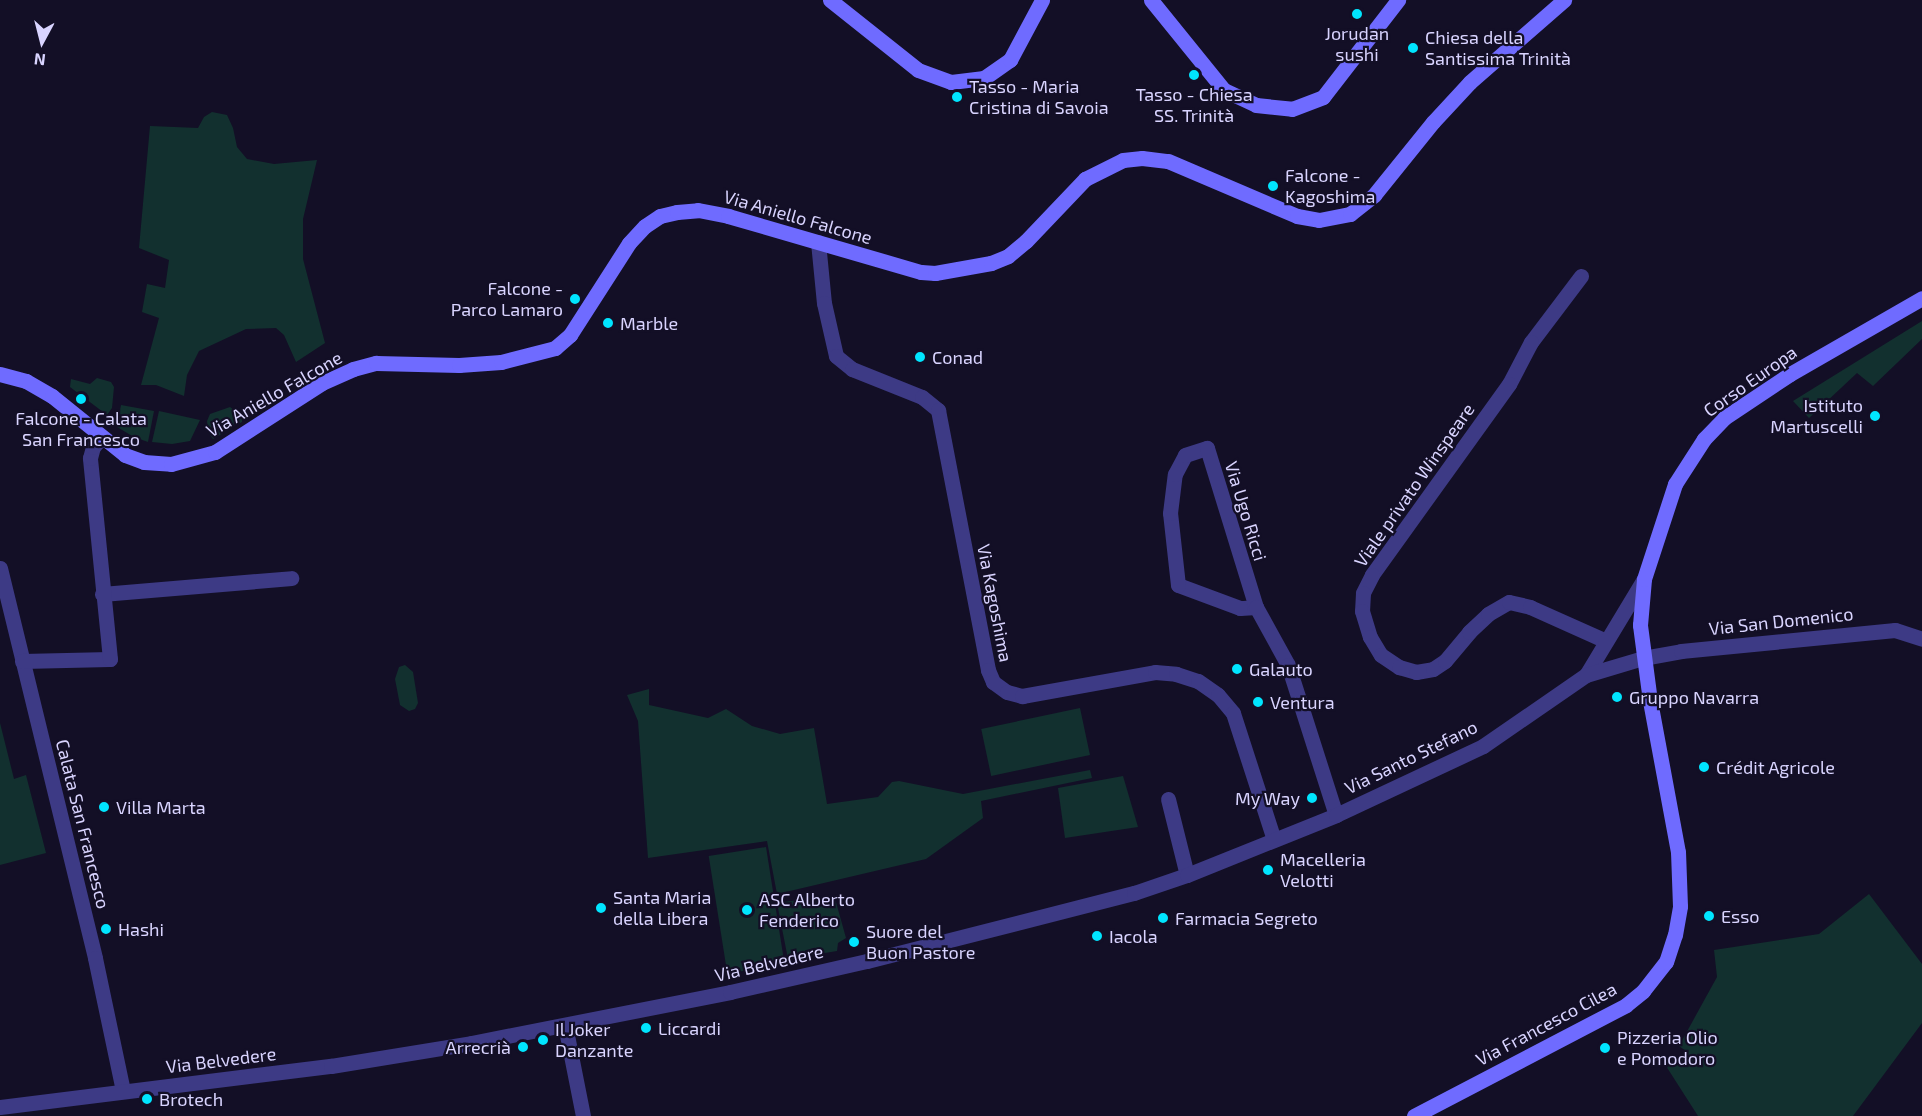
<!DOCTYPE html>
<html>
<head>
<meta charset="utf-8">
<style>
	body { margin:0 }
	#map { position:relative; width:1922px; height:1116px; overflow:hidden; background:#130f26; font-family:"Exo 2",sans-serif }
	div>[style] { position:absolute }
	[style*='--x'] { left:calc(var(--x)*1px); top:calc(var(--y)*1px); width:calc(var(--w)*1px); rotate:calc(var(--a)*1deg) }
	.green>* { inset:0; background:#12302f; transform-origin:0 0 }
	.street>* { height:15px; margin:-7.5px; padding:0 7.5px; transform-origin:7.5px; border-radius:7.5px; background:#3d3a85 }
	.secondary>* { height:15px; margin:-7.5px; padding:0 7.5px; transform-origin:7.5px; border-radius:7.5px; background:#6f6bff }
	.dots>* { width:16px; height:16px; translate:-50% -50%; box-sizing:border-box; border:3px solid #130f26; border-radius:50% }
	span { translate:-50% -50%; white-space:nowrap; text-align:center; line-height:1.15; -webkit-text-stroke:4.5px #130f26; paint-order:stroke }
	.poi-label { font-size:18px; color:#d9d4ff }
	.left { translate:0 -50%; text-align:left }
	.right { translate:-100% -50%; text-align:right }
	.street-label { font-size:18px; color:#d9d4ff }
	.north { position:absolute; left:12px; top:12px; width:60px; height:60px; -webkit-text-stroke:4px #130f26; paint-order:stroke; rotate:187deg; font-size:16px; font-weight:700; line-height:24px; text-align:center; color:#d9d4ff }
	.north::after { content:''; display:block; margin:auto; width:21px; height:27px; background:#d9d4ff; clip-path:polygon(50% 0,100% 100%,50% 72%,0 100%) }
</style>
</head>
<body>
<div id="map">
	<div class="green">
		<i style="clip-path:polygon(212px 112px,227px 115px,233px 128px,237px 147px,247px 159px,274px 164px,317px 160px,303px 219px,303px 259px,325px 343px,296px 362px,284px 335px,276px 328px,246px 329px,199px 351px,187px 375px,184px 396px,156px 385px,141px 385px,159px 318px,142px 312px,147px 284px,165px 288px,169px 260px,139px 248px,150px 126px,198px 128px,204px 117px)"></i>
		<i style="clip-path:polygon(1922px 321px,1922px 339px,1873px 386px,1857px 373px,1809px 418px,1793px 401px)"></i>
		<i style="clip-path:polygon(97px 378px,111px 382px,114px 387px,112px 408px,107px 415px,70px 387px,71px 379px,90px 384px)"></i>
		<i style="clip-path:polygon(121px 405px,154px 411px,148px 442px,134px 437px,117px 427px)"></i>
		<i style="clip-path:polygon(230px 407px,242px 416px,242px 422px,213px 439px,208px 432px,207px 421px,210px 414px)"></i>
		<i style="clip-path:polygon(159px 411px,200px 420px,190px 441px,172px 444px,152px 442px)"></i>
		<i style="clip-path:polygon(405px 665px,413px 672px,418px 703px,415px 709px,409px 711px,400px 705px,395px 679px,399px 667px)"></i>
		<i style="clip-path:polygon(649px 689px,649px 705px,708px 718px,726px 709px,752px 726px,780px 734px,814px 728px,827px 804px,878px 797px,892px 782px,899px 781px,963px 794px,1090px 770px,1092px 778px,981px 801px,983px 818px,926px 859px,777px 894px,767px 841px,648px 858px,638px 721px,627px 695px)"></i>
		<i style="left:1080px;top:708px;width:48px;height:101px;rotate:78deg"></i>
		<i style="clip-path:polygon(0 723px,14px 779px,26px 775px,46px 853px,0 865px)"></i>
		<i style="clip-path:polygon(1123px 776px,1138px 827px,1065px 838px,1058px 788px)"></i>
		<i style="left:766px;top:847px;width:119px;height:58px;rotate:81deg"></i>
		<i style="clip-path:polygon(1869px 894px,1922px 964px,1922px 1023px,1853px 1116px,1698px 1116px,1666px 1066px,1686px 1051px,1679px 1046px,1717px 977px,1714px 950px,1819px 934px)"></i>
		<i style="clip-path:polygon(834px 895px,846px 938px,838px 943px,837px 951px,788px 959px,777px 903px)"></i>
	</div>
	<div class="street">
		<i style="--x:818;--y:242;--w:61;--a:84.4"></i>
		<i style="--x:824;--y:303;--w:54;--a:77.2"></i>
		<i style="--x:836;--y:356;--w:21;--a:39"></i>
		<i style="--x:852;--y:369;--w:75;--a:21.8"></i>
		<i style="--x:922;--y:397;--w:21;--a:39"></i>
		<i style="--x:938;--y:410;--w:265;--a:79.1"></i>
		<i style="--x:988;--y:670;--w:13;--a:67"></i>
		<i style="--x:993;--y:682;--w:17;--a:36"></i>
		<i style="--x:1007;--y:692;--w:16;--a:15"></i>
		<i style="--x:1022;--y:696;--w:135;--a:-10.2"></i>
		<i style="--x:1155;--y:672;--w:21;--a:5"></i>
		<i style="--x:1176;--y:674;--w:23;--a:18"></i>
		<i style="--x:1198;--y:681;--w:24;--a:35"></i>
		<i style="--x:1218;--y:695;--w:23;--a:50"></i>
		<i style="--x:1233;--y:713;--w:133;--a:72.1"></i>
		<i style="--x:1581;--y:276;--w:83;--a:127.1"></i>
		<i style="--x:1531;--y:342;--w:47;--a:117.6"></i>
		<i style="--x:1509;--y:384;--w:235;--a:125.7"></i>
		<i style="--x:1372;--y:575;--w:20;--a:117"></i>
		<i style="--x:1363;--y:593;--w:18;--a:93"></i>
		<i style="--x:1362;--y:611;--w:27;--a:73"></i>
		<i style="--x:1370;--y:637;--w:21;--a:59"></i>
		<i style="--x:1381;--y:655;--w:22;--a:34"></i>
		<i style="--x:1399;--y:667;--w:18;--a:16"></i>
		<i style="--x:1416;--y:672;--w:17;--a:-10"></i>
		<i style="--x:1433;--y:669;--w:14;--a:-34"></i>
		<i style="--x:1445;--y:661;--w:38;--a:-50"></i>
		<i style="--x:1469;--y:632;--w:26;--a:-43"></i>
		<i style="--x:1488;--y:614;--w:24;--a:-30"></i>
		<i style="--x:1509;--y:602;--w:22;--a:13"></i>
		<i style="--x:1530;--y:607;--w:83;--a:24.1"></i>
		<i style="--x:0;--y:568;--w:401;--a:76.3"></i>
		<i style="--x:95;--y:958;--w:136;--a:78.1"></i>
		<i style="--x:102;--y:594;--w:190;--a:-4.8"></i>
		<i style="--x:1256;--y:607;--w:16;--a:176"></i>
		<i style="--x:1240;--y:608;--w:66;--a:-159.6"></i>
		<i style="--x:1178;--y:585;--w:72;--a:-96.3"></i>
		<i style="--x:1170;--y:513;--w:39;--a:-83"></i>
		<i style="--x:1175;--y:474;--w:21;--a:-62"></i>
		<i style="--x:1185;--y:455;--w:23;--a:-18"></i>
		<i style="--x:1207;--y:448;--w:166;--a:72.9"></i>
		<i style="--x:1256;--y:607;--w:66;--a:61.1"></i>
		<i style="--x:1288;--y:665;--w:157;--a:72.3"></i>
		<i style="--x:22;--y:661;--w:88;--a:-1.3"></i>
		<i style="--x:110;--y:659;--w:202;--a:-95.7"></i>
		<i style="--x:90;--y:458;--w:11;--a:-75"></i>
		<i style="--x:93;--y:447;--w:12;--a:-48"></i>
		<i style="--x:1586;--y:675;--w:112;--a:-58.9"></i>
		<i style="--x:1168;--y:799;--w:78;--a:76"></i>
		<i style="--x:565;--y:1025;--w:93;--a:78.8"></i>
		<i style="--x:0;--y:1107;--w:334;--a:-7.1"></i>
		<i style="--x:331;--y:1066;--w:142;--a:-9.3"></i>
		<i style="--x:471;--y:1043;--w:264;--a:-11.1"></i>
		<i style="--x:730;--y:992;--w:140;--a:-12.8"></i>
		<i style="--x:867;--y:961;--w:276;--a:-14.3"></i>
		<i style="--x:1134;--y:893;--w:56;--a:-18.8"></i>
		<i style="--x:1187;--y:875;--w:161;--a:-21.9"></i>
		<i style="--x:1336;--y:815;--w:162;--a:-25.1"></i>
		<i style="--x:1483;--y:746;--w:125;--a:-34.6"></i>
		<i style="--x:1586;--y:675;--w:59;--a:-16.6"></i>
		<i style="--x:1643;--y:658;--w:39;--a:-10"></i>
		<i style="--x:1681;--y:651;--w:215;--a:-5.6"></i>
		<i style="--x:1895;--y:630;--w:28;--a:18"></i>
	</div>
	<div class="secondary">
		<i style="--x:830;--y:0;--w:112;--a:38.5"></i>
		<i style="--x:918;--y:70;--w:35;--a:20"></i>
		<i style="--x:951;--y:82;--w:33;--a:-7"></i>
		<i style="--x:984;--y:78;--w:32;--a:-35"></i>
		<i style="--x:1010;--y:60;--w:68;--a:-61.9"></i>
		<i style="--x:1151;--y:0;--w:116;--a:51"></i>
		<i style="--x:1224;--y:90;--w:35;--a:25"></i>
		<i style="--x:1256;--y:105;--w:36;--a:6"></i>
		<i style="--x:1292;--y:109;--w:33;--a:-21"></i>
		<i style="--x:1323;--y:97;--w:123;--a:-52.3"></i>
		<i style="--x:0;--y:374;--w:27;--a:15"></i>
		<i style="--x:26;--y:381;--w:30;--a:30"></i>
		<i style="--x:52;--y:396;--w:94;--a:38.9"></i>
		<i style="--x:125;--y:455;--w:20;--a:20"></i>
		<i style="--x:144;--y:462;--w:27;--a:4"></i>
		<i style="--x:171;--y:464;--w:46;--a:-15.3"></i>
		<i style="--x:215;--y:452;--w:127;--a:-32.8"></i>
		<i style="--x:322;--y:383;--w:34;--a:-24"></i>
		<i style="--x:353;--y:369;--w:24;--a:-15"></i>
		<i style="--x:376;--y:363;--w:83;--a:1.4"></i>
		<i style="--x:459;--y:365;--w:42;--a:-4.1"></i>
		<i style="--x:501;--y:362;--w:56;--a:-14.5"></i>
		<i style="--x:555;--y:348;--w:20;--a:-41"></i>
		<i style="--x:570;--y:335;--w:109;--a:-57.3"></i>
		<i style="--x:629;--y:243;--w:23;--a:-47"></i>
		<i style="--x:645;--y:226;--w:18;--a:-34"></i>
		<i style="--x:660;--y:216;--w:17;--a:-13"></i>
		<i style="--x:677;--y:212;--w:21;--a:-5"></i>
		<i style="--x:698;--y:210;--w:31;--a:11"></i>
		<i style="--x:728;--y:216;--w:201;--a:16.2"></i>
		<i style="--x:921;--y:272;--w:14;--a:4"></i>
		<i style="--x:935;--y:273;--w:57;--a:-10.1"></i>
		<i style="--x:991;--y:263;--w:18;--a:-22"></i>
		<i style="--x:1008;--y:256;--w:23;--a:-40"></i>
		<i style="--x:1026;--y:241;--w:86;--a:-46.4"></i>
		<i style="--x:1085;--y:179;--w:42;--a:-26.6"></i>
		<i style="--x:1123;--y:160;--w:19;--a:-6"></i>
		<i style="--x:1142;--y:158;--w:26;--a:7"></i>
		<i style="--x:1168;--y:161;--w:140;--a:23.1"></i>
		<i style="--x:1297;--y:216;--w:22;--a:10"></i>
		<i style="--x:1319;--y:220;--w:32;--a:-11"></i>
		<i style="--x:1350;--y:214;--w:31;--a:-38"></i>
		<i style="--x:1374;--y:195;--w:94;--a:-51.1"></i>
		<i style="--x:1433;--y:122;--w:54;--a:-47.2"></i>
		<i style="--x:1470;--y:82;--w:125;--a:-41.1"></i>
		<i style="--x:1414;--y:1116;--w:239;--a:-27.6"></i>
		<i style="--x:1626;--y:1005;--w:22;--a:-39"></i>
		<i style="--x:1643;--y:991;--w:37;--a:-52"></i>
		<i style="--x:1666;--y:962;--w:28;--a:-72"></i>
		<i style="--x:1675;--y:935;--w:29;--a:-80"></i>
		<i style="--x:1680;--y:906;--w:54;--a:-92.1"></i>
		<i style="--x:1678;--y:852;--w:154;--a:-100.5"></i>
		<i style="--x:1650;--y:701;--w:77;--a:-97.5"></i>
		<i style="--x:1640;--y:625;--w:46;--a:-85"></i>
		<i style="--x:1644;--y:579;--w:100;--a:-71.9"></i>
		<i style="--x:1675;--y:484;--w:54;--a:-57.2"></i>
		<i style="--x:1704;--y:439;--w:29;--a:-46"></i>
		<i style="--x:1724;--y:418;--w:79;--a:-33.7"></i>
		<i style="--x:1790;--y:374;--w:152;--a:-29.9"></i>
	</div>
	<div class="dots">
		<i style="left:1357px;top:14px;background:#00e5ff"></i>
		<i style="left:1413px;top:48px;background:#00e5ff"></i>
		<i style="left:1194px;top:75px;background:#00e5ff"></i>
		<i style="left:957px;top:97px;background:#00e5ff"></i>
		<i style="left:1273px;top:186px;background:#00e5ff"></i>
		<i style="left:575px;top:299px;background:#00e5ff"></i>
		<i style="left:608px;top:323px;background:#00e5ff"></i>
		<i style="left:920px;top:357px;background:#00e5ff"></i>
		<i style="left:81px;top:399px;background:#00e5ff"></i>
		<i style="left:1875px;top:416px;background:#00e5ff"></i>
		<i style="left:1237px;top:669px;background:#00e5ff"></i>
		<i style="left:1617px;top:697px;background:#00e5ff"></i>
		<i style="left:1258px;top:702px;background:#00e5ff"></i>
		<i style="left:1704px;top:767px;background:#00e5ff"></i>
		<i style="left:1312px;top:798px;background:#00e5ff"></i>
		<i style="left:104px;top:807px;background:#00e5ff"></i>
		<i style="left:1268px;top:870px;background:#00e5ff"></i>
		<i style="left:601px;top:908px;background:#00e5ff"></i>
		<i style="left:747px;top:910px;background:#00e5ff"></i>
		<i style="left:1709px;top:916px;background:#00e5ff"></i>
		<i style="left:1163px;top:918px;background:#00e5ff"></i>
		<i style="left:106px;top:929px;background:#00e5ff"></i>
		<i style="left:1097px;top:936px;background:#00e5ff"></i>
		<i style="left:854px;top:942px;background:#00e5ff"></i>
		<i style="left:646px;top:1028px;background:#00e5ff"></i>
		<i style="left:543px;top:1040px;background:#00e5ff"></i>
		<i style="left:523px;top:1047px;background:#00e5ff"></i>
		<i style="left:1605px;top:1048px;background:#00e5ff"></i>
		<i style="left:147px;top:1099px;background:#00e5ff"></i>
	</div>
	<div class="poi-label">
		<span style="left:1357px;top:44px">Jorudan<br>sushi</span>
		<span class="left" style="left:1425px;top:48px">Chiesa della<br>Santissima Trinità</span>
		<span class="left" style="left:969px;top:97px">Tasso - Maria<br>Cristina di Savoia</span>
		<span style="left:1194px;top:105px">Tasso - Chiesa<br>SS. Trinità</span>
		<span class="left" style="left:1285px;top:186px">Falcone -<br>Kagoshima</span>
		<span class="right" style="left:563px;top:299px">Falcone -<br>Parco Lamaro</span>
		<span class="left" style="left:620px;top:323px">Marble</span>
		<span class="left" style="left:932px;top:357px">Conad</span>
		<span class="right" style="left:1863px;top:416px">Istituto<br>Martuscelli</span>
		<span style="left:81px;top:429px">Falcone - Calata<br>San Francesco</span>
		<span class="left" style="left:1249px;top:669px">Galauto</span>
		<span class="left" style="left:1629px;top:697px">Gruppo Navarra</span>
		<span class="left" style="left:1270px;top:702px">Ventura</span>
		<span class="left" style="left:1716px;top:767px">Crédit Agricole</span>
		<span class="right" style="left:1300px;top:798px">My Way</span>
		<span class="left" style="left:116px;top:807px">Villa Marta</span>
		<span class="left" style="left:1280px;top:870px">Macelleria<br>Velotti</span>
		<span class="left" style="left:613px;top:908px">Santa Maria<br>della Libera</span>
		<span class="left" style="left:759px;top:910px">ASC Alberto<br>Fenderico</span>
		<span class="left" style="left:1721px;top:916px">Esso</span>
		<span class="left" style="left:1175px;top:918px">Farmacia Segreto</span>
		<span class="left" style="left:118px;top:929px">Hashi</span>
		<span class="left" style="left:866px;top:942px">Suore del<br>Buon Pastore</span>
		<span class="left" style="left:1109px;top:936px">Iacola</span>
		<span class="left" style="left:658px;top:1028px">Liccardi</span>
		<span class="left" style="left:555px;top:1040px">Il Joker<br>Danzante</span>
		<span class="left" style="left:1617px;top:1048px">Pizzeria Olio<br>e Pomodoro</span>
		<span class="right" style="left:511px;top:1047px">Arrecrià</span>
		<span class="left" style="left:159px;top:1099px">Brotech</span>
	</div>
	<div class="street-label">
		<span style="left:798px;top:217px;rotate:16deg">Via Aniello Falcone</span>
		<span style="left:1750px;top:381px;rotate:-35deg">Corso Europa</span>
		<span style="left:274px;top:394px;rotate:-30deg">Via Aniello Falcone</span>
		<span style="left:1414px;top:485px;rotate:-55deg">Viale privato Winspeare</span>
		<span style="left:1246px;top:511px;rotate:73deg">Via Ugo Ricci</span>
		<span style="left:995px;top:603px;rotate:79deg">Via Kagoshima</span>
		<span style="left:1781px;top:621px;rotate:-6deg">Via San Domenico</span>
		<span style="left:1411px;top:757px;rotate:-26deg">Via Santo Stefano</span>
		<span style="left:83px;top:824px;rotate:76deg">Calata San Francesco</span>
		<span style="left:769px;top:963px;rotate:-13deg">Via Belvedere</span>
		<span style="left:1546px;top:1024px;rotate:-28deg">Via Francesco Cilea</span>
		<span style="left:221px;top:1060px;rotate:-7deg">Via Belvedere</span>
	</div>
	<div class="north">N</div>
</div>
</body>
</html>
